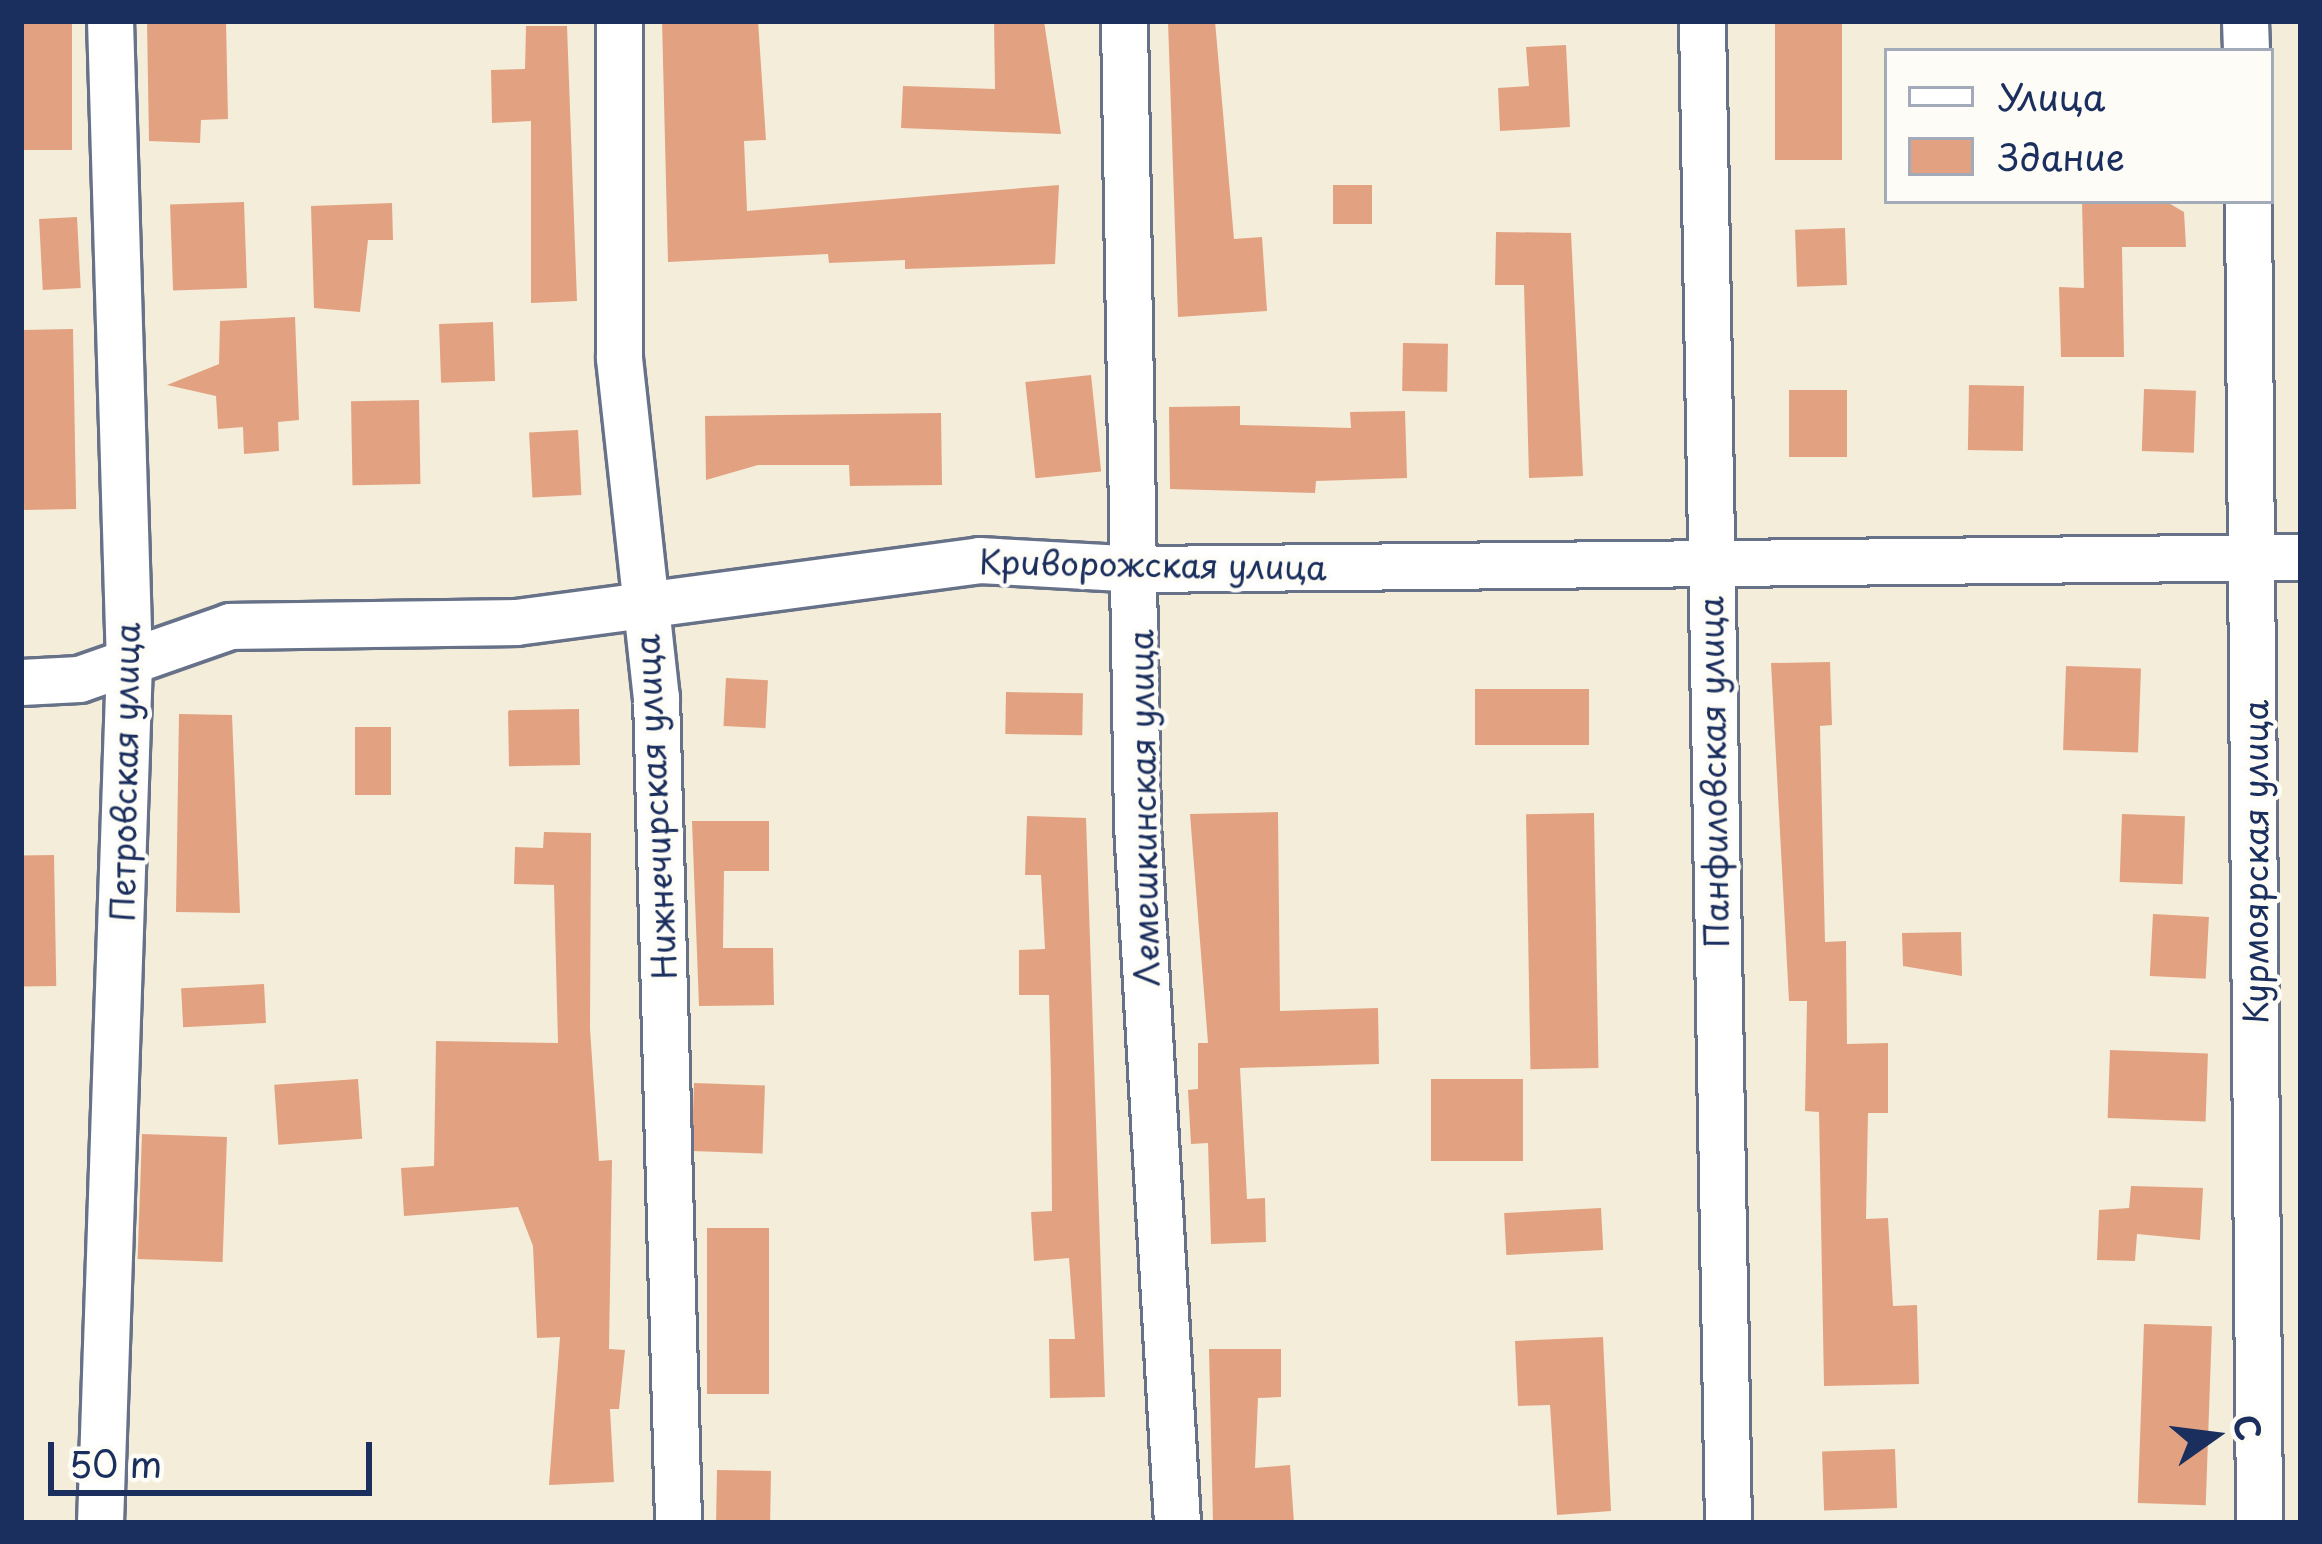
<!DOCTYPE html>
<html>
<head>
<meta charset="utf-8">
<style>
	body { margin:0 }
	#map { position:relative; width:2322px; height:1544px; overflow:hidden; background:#f4edd9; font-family:"Playpen Sans",sans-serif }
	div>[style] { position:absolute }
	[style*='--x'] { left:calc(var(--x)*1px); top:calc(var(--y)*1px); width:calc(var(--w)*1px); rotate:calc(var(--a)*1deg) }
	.building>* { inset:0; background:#e2a281; transform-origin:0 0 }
	.roads { filter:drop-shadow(3px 0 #677289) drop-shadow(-3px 0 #677289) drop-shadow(0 3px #677289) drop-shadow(0 -3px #677289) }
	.minor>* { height:45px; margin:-22.5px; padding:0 22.5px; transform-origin:22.5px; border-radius:22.5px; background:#fff }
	span { translate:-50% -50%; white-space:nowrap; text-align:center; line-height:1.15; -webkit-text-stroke:9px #fdfcf7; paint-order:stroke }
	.street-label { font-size:33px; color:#1b2f5e }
	.frame { position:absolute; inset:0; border:24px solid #1b2f5e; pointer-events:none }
	.legend { position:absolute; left:1884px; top:48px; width:390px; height:156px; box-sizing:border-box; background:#fdfcf7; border:3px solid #a3aaba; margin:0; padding:15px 21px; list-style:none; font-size:36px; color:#1b2f5e }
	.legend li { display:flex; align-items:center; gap:24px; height:60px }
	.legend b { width:60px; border:3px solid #a3aaba }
	.north { position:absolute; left:2154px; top:1376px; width:120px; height:120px; -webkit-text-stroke:9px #fdfcf7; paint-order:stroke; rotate:76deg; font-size:33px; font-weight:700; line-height:48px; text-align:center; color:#1b2f5e }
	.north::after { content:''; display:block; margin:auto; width:42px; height:54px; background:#1b2f5e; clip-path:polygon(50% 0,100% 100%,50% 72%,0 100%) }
	.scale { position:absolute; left:48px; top:1442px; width:324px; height:54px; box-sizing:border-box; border:6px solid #1b2f5e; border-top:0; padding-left:15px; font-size:36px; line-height:42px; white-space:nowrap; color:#1b2f5e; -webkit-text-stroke:9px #fdfcf7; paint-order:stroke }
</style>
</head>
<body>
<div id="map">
	<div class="building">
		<i style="left:21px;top:21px;width:51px;height:129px"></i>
		<i style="clip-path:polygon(147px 21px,226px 21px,228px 119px,201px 120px,200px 143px,149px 141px)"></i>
		<i style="clip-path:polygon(662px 21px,758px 21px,766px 140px,744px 141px,747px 211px,1059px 185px,1055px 264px,905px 269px,905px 260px,829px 263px,828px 254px,668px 262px)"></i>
		<i style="clip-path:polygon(994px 21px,1044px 21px,1061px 134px,901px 128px,903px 86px,995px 89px)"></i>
		<i style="clip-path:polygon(1168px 21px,1215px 21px,1234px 239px,1262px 237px,1267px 311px,1178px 317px)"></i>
		<i style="left:1775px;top:21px;width:67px;height:139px"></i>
		<i style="clip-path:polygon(526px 26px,567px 26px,577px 301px,531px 303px,531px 121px,492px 123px,491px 70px,525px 69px)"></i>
		<i style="clip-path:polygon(1566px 45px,1570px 127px,1500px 131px,1498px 88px,1529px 86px,1526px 47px)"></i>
		<i style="left:1333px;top:185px;width:39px;height:39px"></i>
		<i style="clip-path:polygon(2082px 201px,2165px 201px,2184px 212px,2186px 247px,2122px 247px,2124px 357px,2061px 357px,2059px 287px,2084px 288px)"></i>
		<i style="left:244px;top:202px;width:86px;height:74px;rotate:88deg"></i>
		<i style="clip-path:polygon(392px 203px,393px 240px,368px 240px,360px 312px,314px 308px,311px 206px)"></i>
		<i style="left:77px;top:217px;width:71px;height:38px;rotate:87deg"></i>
		<i style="left:1845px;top:228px;width:57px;height:50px;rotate:88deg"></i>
		<i style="clip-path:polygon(1496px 232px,1571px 233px,1583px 476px,1529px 478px,1524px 285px,1495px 285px)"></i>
		<i style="clip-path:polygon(295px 317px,299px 420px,278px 422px,279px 451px,244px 454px,243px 427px,218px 429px,216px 396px,167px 385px,219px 364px,220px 321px)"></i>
		<i style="left:493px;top:322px;width:59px;height:54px;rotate:88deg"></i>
		<i style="left:73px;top:329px;width:180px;height:52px;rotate:89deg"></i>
		<i style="left:1403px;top:343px;width:45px;height:48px;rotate:1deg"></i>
		<i style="left:1091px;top:375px;width:97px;height:66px;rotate:84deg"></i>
		<i style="left:1969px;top:385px;width:55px;height:65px;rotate:1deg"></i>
		<i style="left:2144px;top:389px;width:52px;height:62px;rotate:2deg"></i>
		<i style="left:1789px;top:390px;width:58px;height:67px"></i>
		<i style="left:419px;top:400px;width:84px;height:68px;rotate:89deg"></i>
		<i style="clip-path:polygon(1240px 406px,1240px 425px,1351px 428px,1350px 412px,1405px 411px,1407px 478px,1316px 481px,1315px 493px,1170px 489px,1169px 407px)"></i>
		<i style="clip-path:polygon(941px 413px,942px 485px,850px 486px,849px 465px,758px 465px,706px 480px,705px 416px)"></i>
		<i style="left:578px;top:430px;width:65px;height:49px;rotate:87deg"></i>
		<i style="clip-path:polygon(1830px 662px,1832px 725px,1820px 726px,1825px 942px,1846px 941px,1847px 1044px,1888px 1043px,1888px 1113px,1868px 1113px,1866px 1219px,1888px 1218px,1893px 1306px,1917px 1305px,1919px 1384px,1824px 1386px,1819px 1112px,1805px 1111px,1807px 1001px,1789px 1001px,1771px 663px)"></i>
		<i style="left:2066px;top:666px;width:75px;height:84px;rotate:2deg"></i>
		<i style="left:726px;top:678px;width:42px;height:48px;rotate:3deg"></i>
		<i style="left:1589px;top:689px;width:56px;height:114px;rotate:90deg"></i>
		<i style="left:1006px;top:692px;width:77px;height:42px;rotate:1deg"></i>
		<i style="left:579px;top:709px;width:56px;height:71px;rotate:89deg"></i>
		<i style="clip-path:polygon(179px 714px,232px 715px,240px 913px,176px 912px)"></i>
		<i style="left:355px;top:727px;width:36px;height:68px"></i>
		<i style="clip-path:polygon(1278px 812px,1280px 1011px,1378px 1008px,1379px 1064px,1240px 1068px,1247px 1199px,1265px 1198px,1266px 1242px,1211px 1244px,1208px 1143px,1191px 1144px,1188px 1090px,1198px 1089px,1198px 1043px,1208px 1043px,1190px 814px)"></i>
		<i style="left:1594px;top:813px;width:255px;height:68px;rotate:89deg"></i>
		<i style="left:2122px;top:814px;width:63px;height:68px;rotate:2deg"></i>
		<i style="clip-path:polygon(1027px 816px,1086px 818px,1105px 1397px,1050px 1398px,1049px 1339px,1075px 1339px,1069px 1258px,1034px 1261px,1031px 1212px,1052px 1211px,1051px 1079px,1049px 995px,1019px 995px,1019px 950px,1045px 949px,1041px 875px,1025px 875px)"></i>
		<i style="clip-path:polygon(692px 821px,769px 821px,769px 871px,724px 871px,723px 948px,773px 948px,774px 1005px,699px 1006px)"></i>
		<i style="clip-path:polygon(544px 832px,591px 833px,590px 1029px,599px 1161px,612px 1160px,609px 1349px,625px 1350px,619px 1409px,610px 1409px,614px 1482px,549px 1485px,560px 1337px,537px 1338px,533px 1246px,518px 1207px,404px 1216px,401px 1168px,434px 1166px,436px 1041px,558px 1043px,554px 885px,514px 884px,515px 847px,543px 848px)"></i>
		<i style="left:54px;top:855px;width:131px;height:33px;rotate:89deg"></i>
		<i style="left:2153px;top:914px;width:56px;height:62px;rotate:3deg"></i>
		<i style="clip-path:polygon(1961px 932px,1962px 976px,1903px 966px,1902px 933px)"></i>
		<i style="left:264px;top:984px;width:39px;height:83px;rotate:87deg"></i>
		<i style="left:2110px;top:1050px;width:98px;height:68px;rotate:2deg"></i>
		<i style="left:358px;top:1079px;width:60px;height:84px;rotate:86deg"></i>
		<i style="left:1523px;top:1079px;width:82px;height:92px;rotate:90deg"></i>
		<i style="left:694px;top:1083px;width:71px;height:68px;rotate:2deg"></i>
		<i style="left:142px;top:1134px;width:85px;height:125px;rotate:2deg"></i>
		<i style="clip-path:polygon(2131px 1186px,2203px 1188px,2200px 1240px,2137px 1234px,2135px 1261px,2097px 1260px,2099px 1210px,2129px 1208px)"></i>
		<i style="left:1601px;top:1208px;width:42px;height:97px;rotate:87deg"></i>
		<i style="left:769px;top:1228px;width:166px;height:62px;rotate:90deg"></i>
		<i style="left:2144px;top:1324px;width:68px;height:179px;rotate:2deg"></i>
		<i style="clip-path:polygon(1603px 1337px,1611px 1511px,1557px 1515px,1550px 1405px,1518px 1406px,1515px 1341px)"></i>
		<i style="clip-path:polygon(1209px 1349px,1281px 1349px,1281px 1397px,1258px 1398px,1255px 1468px,1290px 1465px,1294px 1523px,1213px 1523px)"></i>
		<i style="left:1895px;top:1449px;width:59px;height:73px;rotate:88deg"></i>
		<i style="left:717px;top:1470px;width:54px;height:53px;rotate:1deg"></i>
	</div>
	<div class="roads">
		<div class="minor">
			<i style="--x:619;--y:21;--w:337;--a:90"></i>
			<i style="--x:619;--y:358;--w:341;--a:83.8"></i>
			<i style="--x:656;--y:697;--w:826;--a:88.47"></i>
			<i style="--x:1124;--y:21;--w:804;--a:89.07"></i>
			<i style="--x:1137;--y:825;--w:699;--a:86.72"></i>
			<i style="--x:1702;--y:21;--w:1502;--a:89.01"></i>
			<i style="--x:2245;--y:21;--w:30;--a:88"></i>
			<i style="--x:2248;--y:201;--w:1322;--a:89.52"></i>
			<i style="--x:21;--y:682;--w:58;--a:-3"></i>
			<i style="--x:79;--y:679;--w:160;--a:-19.3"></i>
			<i style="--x:230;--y:626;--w:286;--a:-0.8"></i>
			<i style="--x:516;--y:622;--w:467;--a:-7.6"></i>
			<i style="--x:979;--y:560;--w:161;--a:3.2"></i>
			<i style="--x:1140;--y:569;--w:1161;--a:-0.59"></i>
			<i style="--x:100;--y:1523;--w:859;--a:-88.07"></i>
			<i style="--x:129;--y:664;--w:643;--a:-91.69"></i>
		</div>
	</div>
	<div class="street-label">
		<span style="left:1153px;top:564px;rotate:1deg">Криворожская улица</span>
		<span style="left:124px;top:772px;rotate:-89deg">Петровская улица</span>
		<span style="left:1713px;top:772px;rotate:-91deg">Панфиловская улица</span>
		<span style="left:655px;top:807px;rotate:-93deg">Нижнечирская улица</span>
		<span style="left:1143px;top:808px;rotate:-91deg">Лемешкинская улица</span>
		<span style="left:2255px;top:862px;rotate:-90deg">Курмоярская улица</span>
	</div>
	<div class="frame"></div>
	<ul class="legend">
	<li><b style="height:15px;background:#fff"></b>Улица</li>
	<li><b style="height:33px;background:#e2a281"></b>Здание</li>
	</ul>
	<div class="north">С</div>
	<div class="scale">50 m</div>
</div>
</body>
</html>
